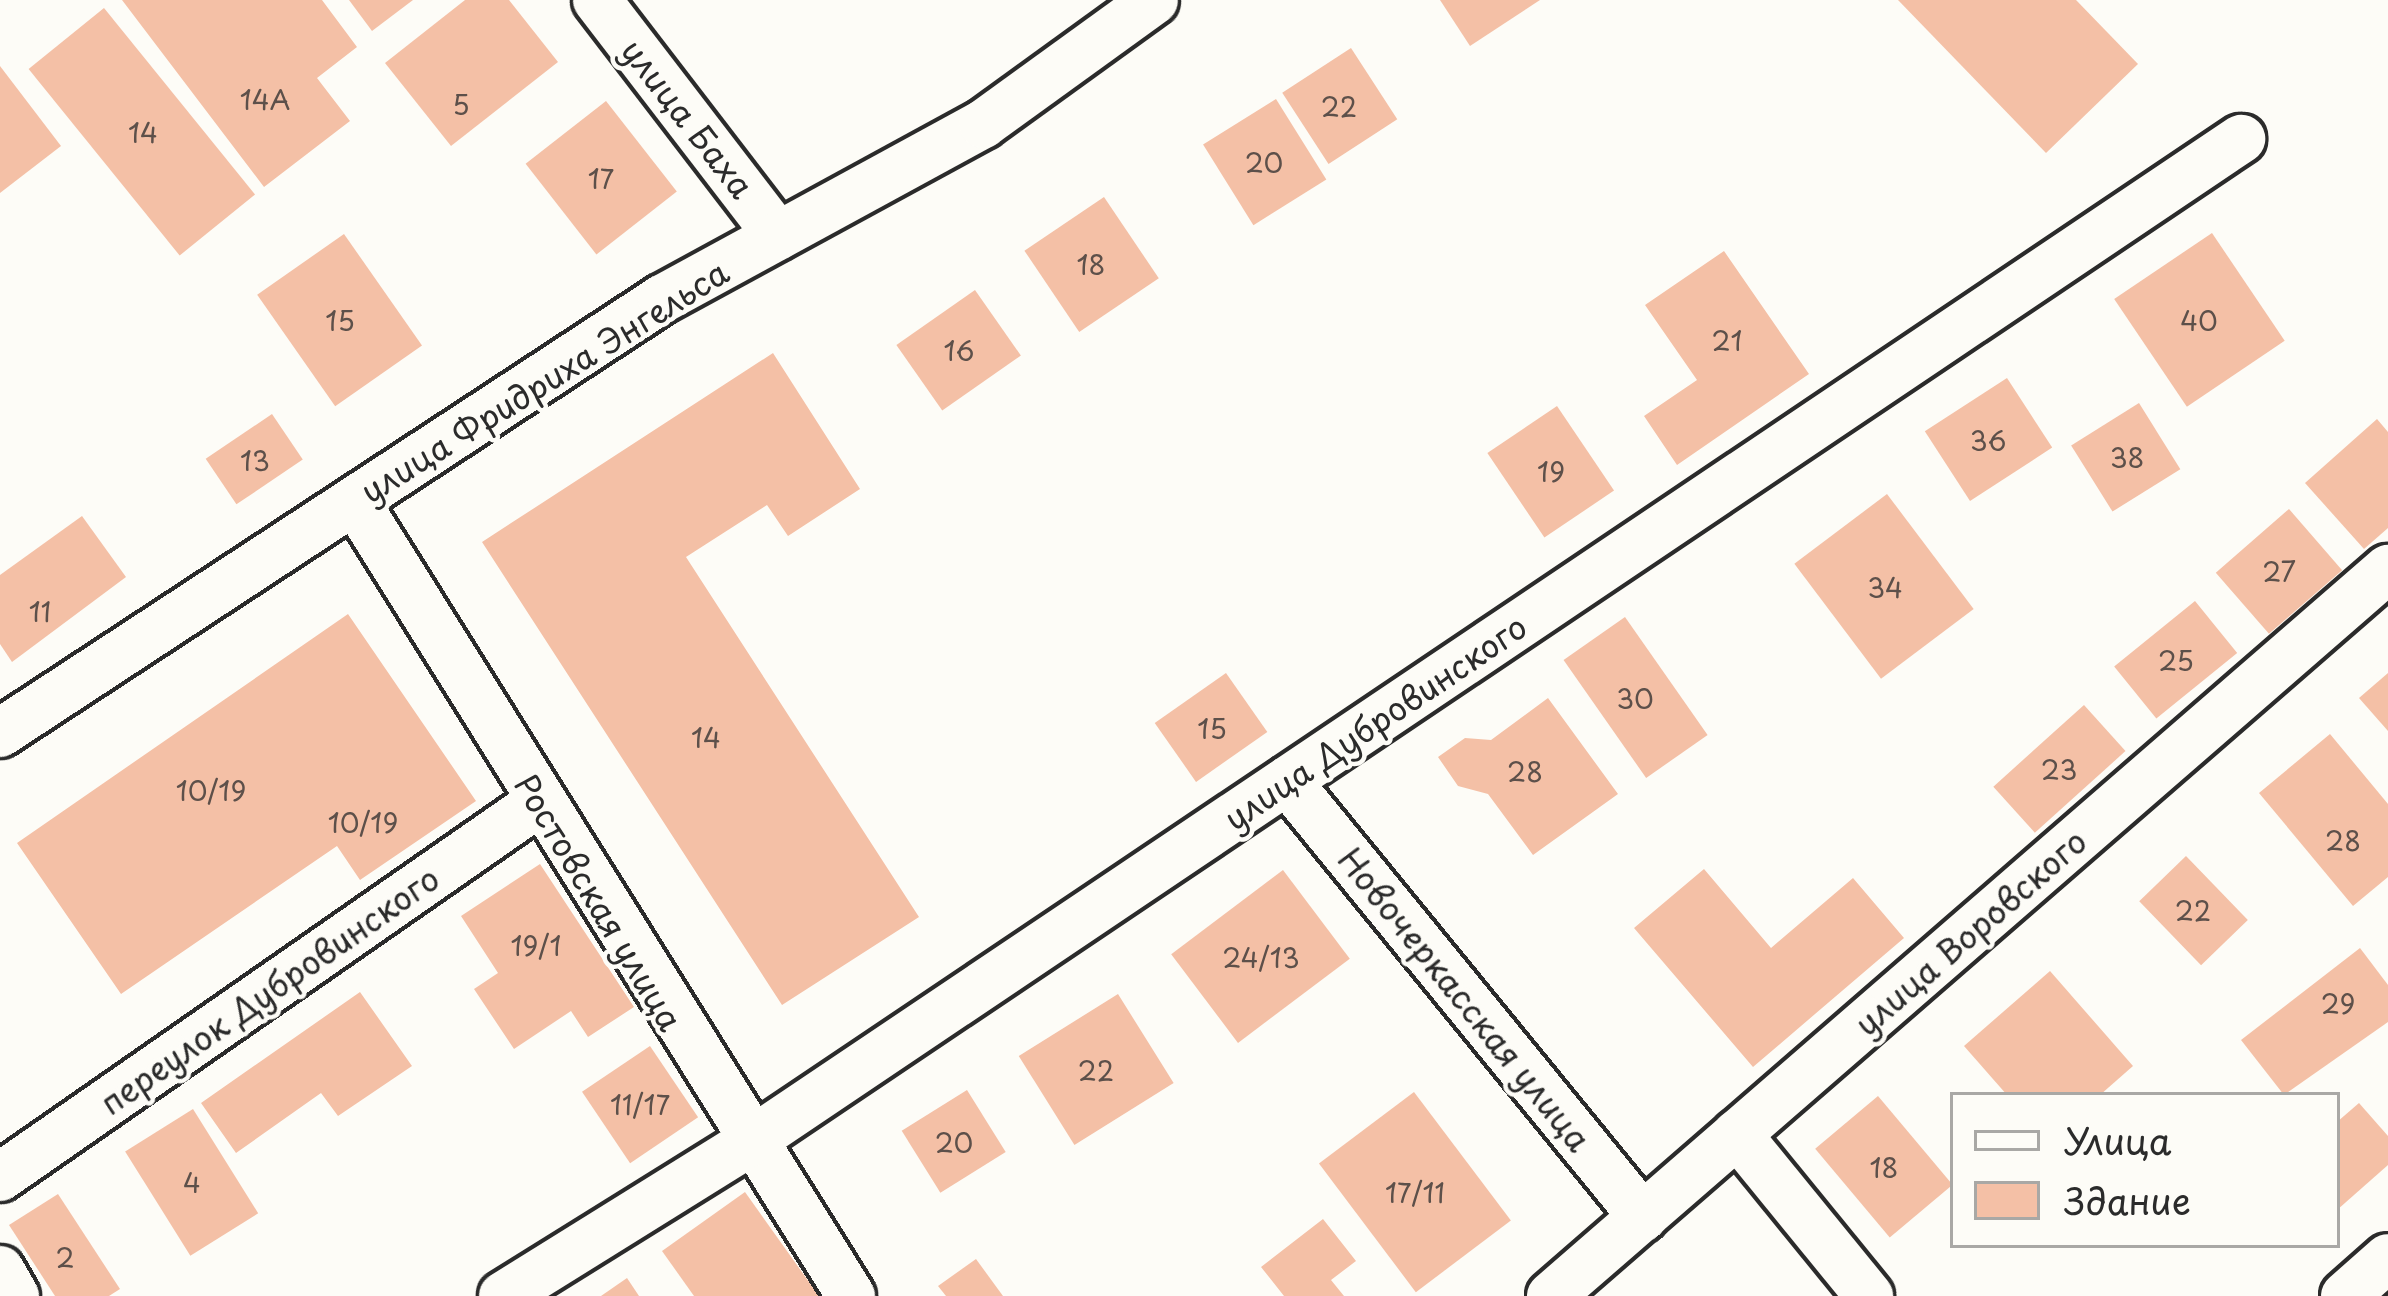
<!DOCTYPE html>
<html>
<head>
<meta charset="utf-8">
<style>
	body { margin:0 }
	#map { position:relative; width:2388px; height:1296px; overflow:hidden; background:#fdfcf7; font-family:"Playpen Sans",sans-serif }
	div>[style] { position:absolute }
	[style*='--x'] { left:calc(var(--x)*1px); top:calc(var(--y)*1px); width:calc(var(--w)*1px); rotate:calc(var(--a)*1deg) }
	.building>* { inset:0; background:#f4c0a6; transform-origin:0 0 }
	.roads { filter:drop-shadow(3px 0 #2b2b2b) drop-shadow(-3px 0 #2b2b2b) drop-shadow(0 3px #2b2b2b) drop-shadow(0 -3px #2b2b2b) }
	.street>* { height:48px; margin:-24px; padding:0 24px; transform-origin:24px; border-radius:24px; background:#fdfcf7 }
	span { translate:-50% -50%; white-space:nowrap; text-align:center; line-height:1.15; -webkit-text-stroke:9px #fdfcf7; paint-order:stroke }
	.number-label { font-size:27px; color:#5d504a }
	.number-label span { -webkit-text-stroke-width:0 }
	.street-label { font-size:33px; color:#2b2b2b }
	.legend { position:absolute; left:1950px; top:1092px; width:390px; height:156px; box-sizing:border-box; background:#fdfcf7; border:3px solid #a9a8a5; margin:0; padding:15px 21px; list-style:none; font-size:36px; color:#2b2b2b }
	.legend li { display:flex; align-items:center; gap:24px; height:60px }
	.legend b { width:60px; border:3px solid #a9a8a5 }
</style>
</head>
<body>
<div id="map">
	<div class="building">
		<i style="clip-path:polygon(122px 0,322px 0,357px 47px,317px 78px,350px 121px,264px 187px)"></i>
		<i style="clip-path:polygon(349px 0,413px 0,372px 31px)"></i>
		<i style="clip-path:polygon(465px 0,509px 0,558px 62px,451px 146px,385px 63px)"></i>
		<i style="clip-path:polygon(1440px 0,1540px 0,1470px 46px)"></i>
		<i style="clip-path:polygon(1898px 0,2076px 0,2138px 64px,2046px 153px)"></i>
		<i style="left:104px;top:8px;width:240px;height:97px;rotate:51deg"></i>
		<i style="left:1351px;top:48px;width:85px;height:82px;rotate:57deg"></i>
		<i style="clip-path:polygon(0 66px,61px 146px,0 193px)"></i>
		<i style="left:1276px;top:99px;width:95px;height:86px;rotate:58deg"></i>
		<i style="left:606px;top:101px;width:115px;height:102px;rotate:52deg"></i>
		<i style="left:1104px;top:197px;width:98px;height:96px;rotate:56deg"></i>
		<i style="left:2212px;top:233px;width:130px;height:118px;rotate:56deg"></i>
		<i style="left:344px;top:234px;width:136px;height:106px;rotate:55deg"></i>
		<i style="clip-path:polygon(1724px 251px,1809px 374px,1677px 465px,1644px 416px,1697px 380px,1645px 305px)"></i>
		<i style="left:975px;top:290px;width:80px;height:96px;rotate:55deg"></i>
		<i style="clip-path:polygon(773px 353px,860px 489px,788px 536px,767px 505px,686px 557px,919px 917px,782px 1005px,482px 542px)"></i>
		<i style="left:2007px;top:378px;width:83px;height:98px;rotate:57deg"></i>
		<i style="left:2139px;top:403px;width:78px;height:80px;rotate:58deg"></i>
		<i style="left:1557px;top:406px;width:102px;height:84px;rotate:56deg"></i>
		<i style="left:272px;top:414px;width:55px;height:80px;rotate:56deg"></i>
		<i style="clip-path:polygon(2377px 419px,2388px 432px,2388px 528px,2364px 549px,2305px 483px)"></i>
		<i style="left:1887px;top:494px;width:144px;height:116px;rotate:53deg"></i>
		<i style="left:2289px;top:509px;width:81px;height:97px;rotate:49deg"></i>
		<i style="clip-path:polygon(82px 516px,126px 577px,12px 662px,0 644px,0 575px)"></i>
		<i style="left:2195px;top:601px;width:67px;height:104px;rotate:51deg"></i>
		<i style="clip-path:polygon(348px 614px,476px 801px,360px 880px,337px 846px,121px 994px,17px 843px)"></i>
		<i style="left:1625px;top:617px;width:144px;height:75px;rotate:55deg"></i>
		<i style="left:1226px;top:673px;width:72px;height:87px;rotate:55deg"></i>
		<i style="clip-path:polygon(2388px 673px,2388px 731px,2359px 698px)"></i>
		<i style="clip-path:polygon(1548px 698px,1618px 794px,1533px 855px,1488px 794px,1458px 786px,1438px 757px,1465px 738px,1491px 740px)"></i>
		<i style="left:2084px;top:705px;width:62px;height:122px;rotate:48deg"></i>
		<i style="clip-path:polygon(2330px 734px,2388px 804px,2388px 877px,2353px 906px,2259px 793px)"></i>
		<i style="left:2186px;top:856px;width:89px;height:65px;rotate:46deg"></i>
		<i style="clip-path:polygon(540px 864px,634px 1007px,588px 1037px,571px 1011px,514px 1049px,474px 989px,498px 973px,461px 916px)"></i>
		<i style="clip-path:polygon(1704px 869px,1771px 948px,1853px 878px,1904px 938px,1753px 1067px,1634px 928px)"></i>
		<i style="left:1283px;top:870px;width:111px;height:140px;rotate:53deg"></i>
		<i style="clip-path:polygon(2360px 948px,2388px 985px,2388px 1022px,2284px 1095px,2241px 1040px)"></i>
		<i style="clip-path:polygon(2050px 971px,2133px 1066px,2100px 1095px,2007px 1095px,1964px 1046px)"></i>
		<i style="clip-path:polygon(360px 992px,412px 1066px,338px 1116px,321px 1093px,236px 1153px,201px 1103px)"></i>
		<i style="left:1118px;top:994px;width:105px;height:117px;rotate:58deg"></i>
		<i style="left:650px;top:1046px;width:86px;height:82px;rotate:56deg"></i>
		<i style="left:967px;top:1090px;width:73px;height:77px;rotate:58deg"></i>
		<i style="left:1414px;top:1092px;width:161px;height:119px;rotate:53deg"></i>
		<i style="left:1878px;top:1096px;width:116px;height:82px;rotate:50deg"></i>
		<i style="clip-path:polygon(2359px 1103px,2388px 1136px,2388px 1165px,2337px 1210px,2337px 1122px)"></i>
		<i style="left:193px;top:1109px;width:123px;height:80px;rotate:58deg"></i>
		<i style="clip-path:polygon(745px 1192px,819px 1296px,694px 1296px,662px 1251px)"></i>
		<i style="clip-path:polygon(58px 1194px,120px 1289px,109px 1296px,55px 1296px,9px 1225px)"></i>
		<i style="clip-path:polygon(1323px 1219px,1356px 1261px,1331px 1280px,1344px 1296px,1284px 1296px,1261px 1267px)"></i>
		<i style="clip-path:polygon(976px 1259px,1003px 1296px,946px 1296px,938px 1286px)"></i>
		<i style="clip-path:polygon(627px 1278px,639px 1296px,601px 1296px)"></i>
	</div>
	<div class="roads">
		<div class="street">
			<i style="--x:597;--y:0;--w:297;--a:52.5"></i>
			<i style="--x:355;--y:501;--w:937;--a:58.04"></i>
			<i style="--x:0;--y:733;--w:792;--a:-33.25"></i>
			<i style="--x:662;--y:299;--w:366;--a:-28.6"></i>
			<i style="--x:983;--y:124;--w:211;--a:-35.9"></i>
			<i style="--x:1287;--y:781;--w:563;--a:50.77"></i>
			<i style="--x:1737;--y:1134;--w:209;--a:50.8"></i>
			<i style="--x:0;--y:1177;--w:655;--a:-34.81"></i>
			<i style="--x:0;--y:1270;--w:30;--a:60"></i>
			<i style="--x:503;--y:1296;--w:287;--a:-31.9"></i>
			<i style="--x:747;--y:1144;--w:1801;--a:-33.93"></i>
			<i style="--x:1551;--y:1296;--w:1109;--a:-40.98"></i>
			<i style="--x:2345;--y:1296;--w:57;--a:-41.5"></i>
		</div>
	</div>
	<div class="number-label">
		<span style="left:265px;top:99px">14А</span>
		<span style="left:461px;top:104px">5</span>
		<span style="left:1339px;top:106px">22</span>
		<span style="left:143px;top:132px">14</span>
		<span style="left:1264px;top:162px">20</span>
		<span style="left:601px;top:178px">17</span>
		<span style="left:1091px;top:264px">18</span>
		<span style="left:340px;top:320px">15</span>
		<span style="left:2199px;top:320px">40</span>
		<span style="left:1727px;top:340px">21</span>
		<span style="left:959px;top:350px">16</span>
		<span style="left:1988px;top:440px">36</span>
		<span style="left:2127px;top:457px">38</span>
		<span style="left:255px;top:460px">13</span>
		<span style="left:1551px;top:471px">19</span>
		<span style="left:2279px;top:571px">27</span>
		<span style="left:1885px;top:587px">34</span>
		<span style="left:40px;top:611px">11</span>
		<span style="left:2176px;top:660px">25</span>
		<span style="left:1635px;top:698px">30</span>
		<span style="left:1212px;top:728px">15</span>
		<span style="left:706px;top:737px">14</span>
		<span style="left:2059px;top:769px">23</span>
		<span style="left:1525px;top:771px">28</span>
		<span style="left:211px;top:790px">10/19</span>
		<span style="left:363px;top:822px">10/19</span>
		<span style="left:2343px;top:840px">28</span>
		<span style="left:2193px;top:910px">22</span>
		<span style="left:536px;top:945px">19/1</span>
		<span style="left:1261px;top:957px">24/13</span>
		<span style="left:2338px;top:1003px">29</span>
		<span style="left:1096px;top:1070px">22</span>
		<span style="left:640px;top:1104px">11/17</span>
		<span style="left:954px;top:1142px">20</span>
		<span style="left:1884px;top:1167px">18</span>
		<span style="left:192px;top:1182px">4</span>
		<span style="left:1415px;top:1192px">17/11</span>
		<span style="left:65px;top:1257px">2</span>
	</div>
	<div class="street-label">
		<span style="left:688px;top:118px;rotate:52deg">улица Баха</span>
		<span style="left:544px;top:381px;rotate:-32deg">улица Фридриха Энгельса</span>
		<span style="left:1375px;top:722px;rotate:-34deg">улица Дубровинского</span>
		<span style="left:599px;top:902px;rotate:59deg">Ростовская улица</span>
		<span style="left:1970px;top:932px;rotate:-41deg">улица Воровского</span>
		<span style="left:269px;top:990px;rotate:-35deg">переулок Дубровинского</span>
		<span style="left:1465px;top:999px;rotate:51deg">Новочеркасская улица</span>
	</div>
	<ul class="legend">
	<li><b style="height:15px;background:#fdfcf7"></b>Улица</li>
	<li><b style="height:33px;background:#f4c0a6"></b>Здание</li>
	</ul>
</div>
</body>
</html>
